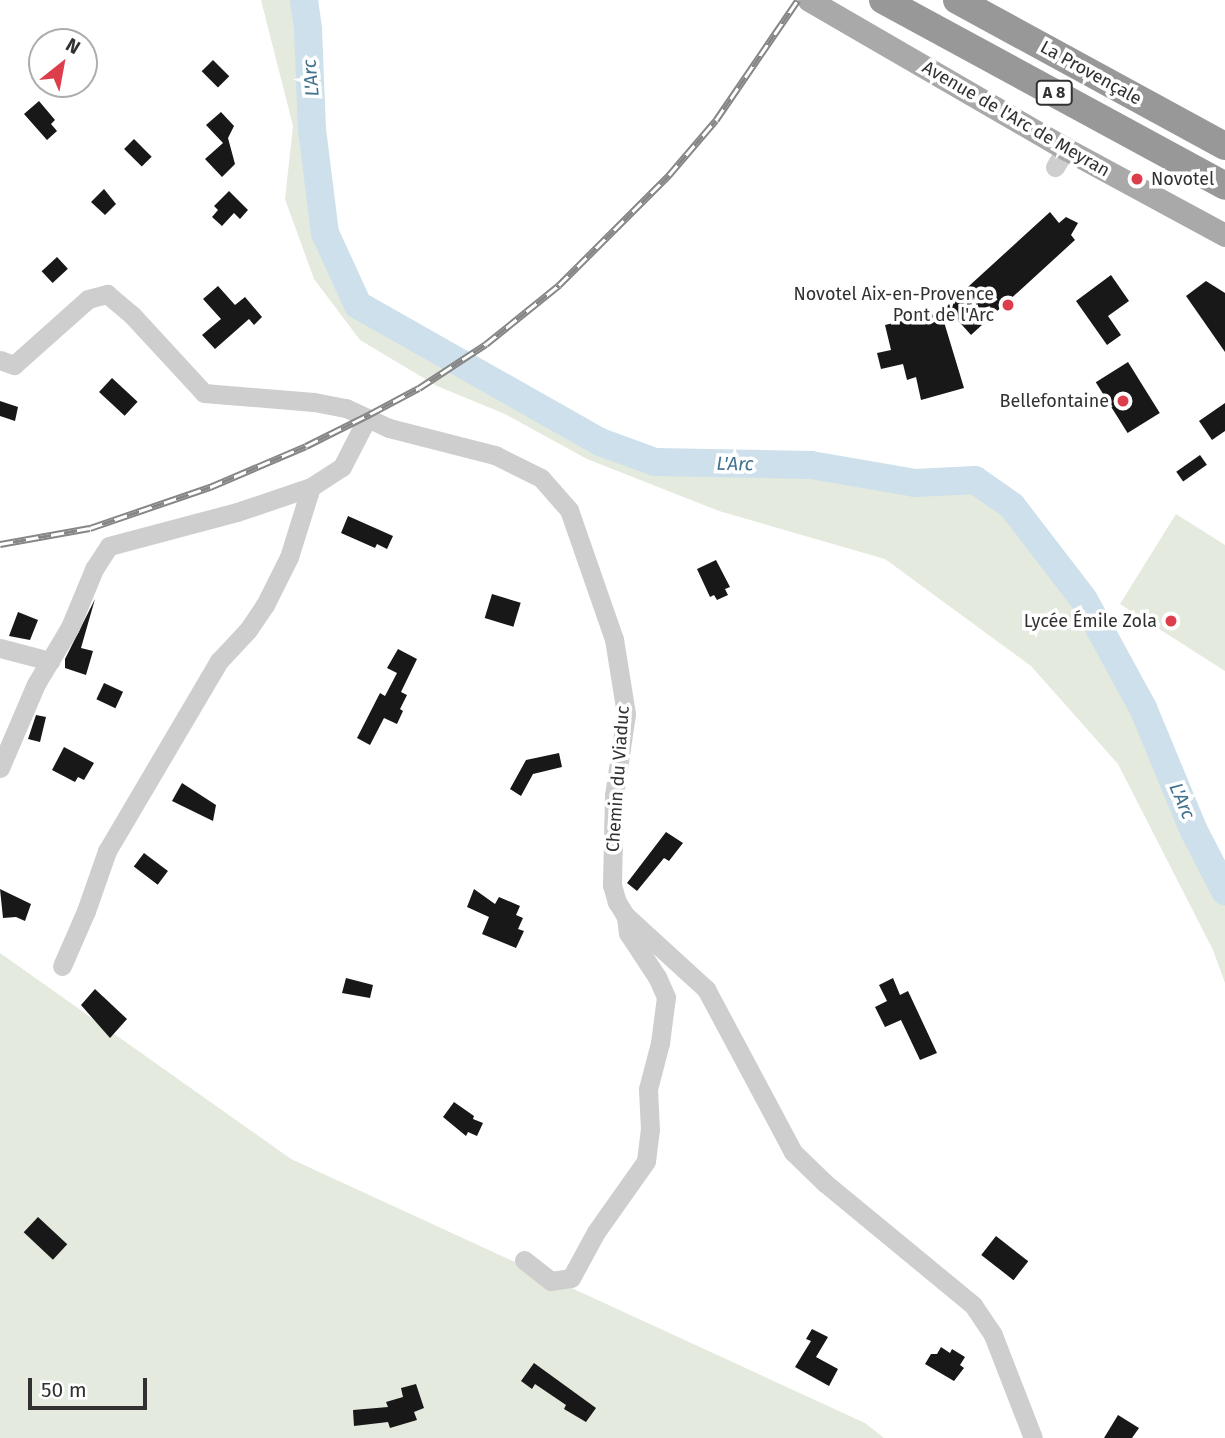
<!DOCTYPE html>
<html>
<head>
<meta charset="utf-8">
<style>
	body { margin:0 }
	#map { position:relative; width:1225px; height:1438px; overflow:hidden; background:#fff; font-family:"Fira Sans",sans-serif }
	div>[style] { position:absolute }
	[style*='--x'] { left:calc(var(--x)*1px); top:calc(var(--y)*1px); width:calc(var(--w)*1px); rotate:calc(var(--a)*1deg) }
	.green>* { inset:0; background:#e4eadd }
	.river>* { height:28px; margin:-14px; padding:0 14px; transform-origin:14px; border-radius:14px; background:#cde0eb }
	.building>* { inset:0; background:#181818; transform-origin:0 0 }
	.minor>* { height:19px; margin:-9.5px; padding:0 9.5px; transform-origin:9.5px; border-radius:9.5px; background:#cecece }
	.major>* { height:23px; margin:-11.5px; padding:0 11.5px; transform-origin:11.5px; border-radius:11.5px; background:#a9a9a9 }
	.highway>* { height:28px; margin:-14px; padding:0 14px; transform-origin:14px; border-radius:14px; background:#989898 }
	.rail>* { height:7px; margin-top:-3.5px; transform-origin:0; background:repeating-linear-gradient(90deg,#fff 0 13px,#868686 0 26px); box-sizing:border-box; border-block:2px solid #868686 }
	.dots>* { width:19px; height:19px; translate:-50% -50%; box-sizing:border-box; border:4px solid #fff; border-radius:50% }
	span { translate:-50% -50%; white-space:nowrap; text-align:center; line-height:1.15; -webkit-text-stroke:7px #fff; paint-order:stroke }
	.shield-label span { padding:2px 5px; background:#fff; border:2px solid; border-radius:5px; -webkit-text-stroke-width:0 }
	.shield-label { font-size:16px; color:#313131; font-weight:700 }
	.street-label { font-size:18px; color:#313131 }
	.poi-label { font-size:18px; color:#313131 }
	.left { translate:0 -50%; text-align:left }
	.right { translate:-100% -50%; text-align:right }
	.water-label { font-size:19px; color:#42728f; font-style:italic }
	.north { position:absolute; left:28px; top:28px; width:70px; height:70px; box-sizing:border-box; background:#fff; border:2px solid #adadad; border-radius:50%; rotate:31deg; font-size:19px; font-weight:700; line-height:28px; text-align:center; color:#313131 }
	.north::after { content:''; display:block; margin:auto; width:24px; height:32px; background:#dd3e4b; clip-path:polygon(50% 0,100% 100%,50% 72%,0 100%) }
	.scale { position:absolute; left:28px; top:1378px; width:119px; height:32px; box-sizing:border-box; border:4px solid #313131; border-top:0; padding-left:9px; font-size:21px; line-height:24px; white-space:nowrap; color:#313131; -webkit-text-stroke:5px #fff; paint-order:stroke }
</style>
</head>
<body>
<div id="map">
	<div class="green">
		<i style="clip-path:polygon(261px 0,304px 0,308px 30px,312px 129px,325px 233px,358px 305px,600px 442px,655px 462px,811px 465px,915px 483px,975px 480px,1012px 506px,1084px 600px,1143px 708px,1194px 831px,1225px 889px,1225px 983px,1213px 950px,1118px 764px,1031px 666px,885px 559px,719px 511px,587px 459px,505px 414px,437px 386px,360px 340px,314px 279px,285px 199px,293px 126px)"></i>
		<i style="clip-path:polygon(1176px 514px,1225px 545px,1225px 671px,1120px 604px)"></i>
		<i style="clip-path:polygon(0 953px,291px 1159px,865px 1423px,884px 1438px,0 1438px)"></i>
	</div>
	<div class="river">
		<i style="--x:304;--y:0;--w:30;--a:82"></i>
		<i style="--x:308;--y:30;--w:99;--a:87.7"></i>
		<i style="--x:312;--y:129;--w:105;--a:82.9"></i>
		<i style="--x:325;--y:233;--w:79;--a:65.4"></i>
		<i style="--x:358;--y:305;--w:278;--a:29.5"></i>
		<i style="--x:600;--y:442;--w:59;--a:20"></i>
		<i style="--x:655;--y:462;--w:156;--a:1.1"></i>
		<i style="--x:811;--y:465;--w:106;--a:9.8"></i>
		<i style="--x:915;--y:483;--w:60;--a:-2.9"></i>
		<i style="--x:975;--y:480;--w:45;--a:35.1"></i>
		<i style="--x:1012;--y:506;--w:118;--a:52.5"></i>
		<i style="--x:1084;--y:600;--w:123;--a:61.4"></i>
		<i style="--x:1143;--y:708;--w:133;--a:67.5"></i>
		<i style="--x:1194;--y:831;--w:68;--a:62.7"></i>
	</div>
	<div class="building">
		<i style="left:213px;top:60px;width:23px;height:16px;rotate:45deg"></i>
		<i style="clip-path:polygon(39px 101px,55px 120px,51px 124px,57px 131px,47px 140px,24px 114px)"></i>
		<i style="clip-path:polygon(221px 112px,234px 126px,228px 138px,235px 164px,222px 177px,205px 159px,223px 143px,206px 125px)"></i>
		<i style="left:134px;top:139px;width:25px;height:14px;rotate:45deg"></i>
		<i style="clip-path:polygon(104px 189px,116px 204px,105px 215px,91px 202px)"></i>
		<i style="clip-path:polygon(229px 191px,248px 210px,240px 219px,234px 213px,222px 226px,212px 217px,218px 210px,214px 206px)"></i>
		<i style="clip-path:polygon(1050px 212px,1059px 223px,1066px 217px,1078px 223px,1071px 235px,1075px 240px,971px 335px,946px 307px)"></i>
		<i style="left:57px;top:257px;width:16px;height:21px;rotate:47deg"></i>
		<i style="clip-path:polygon(1111px 275px,1129px 301px,1108px 316px,1121px 335px,1107px 345px,1076px 301px)"></i>
		<i style="clip-path:polygon(1206px 281px,1225px 293px,1225px 352px,1186px 296px)"></i>
		<i style="clip-path:polygon(218px 286px,235px 305px,245px 297px,262px 317px,254px 325px,249px 319px,215px 349px,202px 335px,221px 319px,203px 299px)"></i>
		<i style="clip-path:polygon(941px 312px,964px 388px,921px 400px,916px 377px,907px 380px,903px 364px,881px 369px,877px 353px,891px 350px,885px 325px)"></i>
		<i style="left:1128px;top:362px;width:60px;height:38px;rotate:58deg"></i>
		<i style="left:112px;top:378px;width:35px;height:19px;rotate:43deg"></i>
		<i style="clip-path:polygon(0 401px,18px 407px,15px 421px,0 416px)"></i>
		<i style="clip-path:polygon(1225px 403px,1225px 431px,1212px 440px,1199px 421px)"></i>
		<i style="left:1200px;top:455px;width:12px;height:29px;rotate:55deg"></i>
		<i style="clip-path:polygon(348px 516px,393px 536px,387px 549px,377px 544px,375px 548px,341px 533px)"></i>
		<i style="clip-path:polygon(716px 560px,730px 587px,725px 589px,728px 595px,717px 600px,714px 595px,710px 597px,697px 569px)"></i>
		<i style="left:492px;top:594px;width:30px;height:25px;rotate:17deg"></i>
		<i style="clip-path:polygon(95px 599px,81px 648px,93px 651px,86px 675px,65px 668px,65px 659px)"></i>
		<i style="clip-path:polygon(18px 612px,38px 620px,30px 640px,9px 636px)"></i>
		<i style="clip-path:polygon(398px 649px,417px 659px,401px 692px,407px 695px,400px 709px,403px 711px,397px 724px,384px 718px,370px 745px,357px 738px,380px 693px,385px 696px,397px 673px,387px 668px)"></i>
		<i style="left:104px;top:683px;width:21px;height:18px;rotate:25deg"></i>
		<i style="clip-path:polygon(36px 715px,46px 717px,40px 742px,28px 739px)"></i>
		<i style="clip-path:polygon(64px 747px,94px 763px,84px 780px,78px 777px,75px 782px,52px 770px)"></i>
		<i style="clip-path:polygon(559px 753px,562px 767px,533px 774px,521px 796px,510px 789px,526px 760px)"></i>
		<i style="clip-path:polygon(182px 783px,216px 805px,213px 821px,172px 801px)"></i>
		<i style="clip-path:polygon(666px 832px,683px 843px,669px 861px,664px 858px,637px 891px,627px 883px)"></i>
		<i style="left:144px;top:853px;width:30px;height:17px;rotate:37deg"></i>
		<i style="clip-path:polygon(0 889px,31px 904px,25px 921px,16px 917px,3px 918px)"></i>
		<i style="clip-path:polygon(474px 889px,495px 904px,499px 897px,520px 906px,516px 915px,523px 918px,518px 929px,524px 931px,516px 948px,482px 934px,489px 917px,467px 907px)"></i>
		<i style="clip-path:polygon(346px 978px,373px 985px,370px 998px,342px 993px)"></i>
		<i style="clip-path:polygon(893px 978px,900px 995px,908px 991px,937px 1053px,920px 1060px,901px 1020px,885px 1027px,875px 1007px,887px 1001px,879px 985px)"></i>
		<i style="clip-path:polygon(95px 989px,127px 1019px,110px 1038px,81px 1005px)"></i>
		<i style="clip-path:polygon(454px 1102px,474px 1116px,473px 1119px,483px 1123px,477px 1136px,468px 1132px,466px 1136px,443px 1117px)"></i>
		<i style="left:38px;top:1217px;width:40px;height:21px;rotate:43deg"></i>
		<i style="left:996px;top:1236px;width:41px;height:24px;rotate:38deg"></i>
		<i style="clip-path:polygon(812px 1329px,828px 1337px,816px 1357px,838px 1369px,829px 1386px,795px 1367px,811px 1341px,806px 1339px)"></i>
		<i style="clip-path:polygon(941px 1347px,950px 1353px,952px 1349px,965px 1357px,960px 1365px,964px 1368px,954px 1381px,925px 1364px,931px 1354px,937px 1354px)"></i>
		<i style="clip-path:polygon(534px 1363px,596px 1408px,586px 1422px,564px 1409px,566px 1405px,535px 1384px,532px 1389px,521px 1381px)"></i>
		<i style="clip-path:polygon(416px 1384px,424px 1408px,414px 1412px,417px 1420px,390px 1428px,388px 1422px,354px 1426px,353px 1410px,388px 1407px,386px 1402px,403px 1397px,401px 1388px)"></i>
		<i style="clip-path:polygon(1118px 1415px,1139px 1428px,1132px 1438px,1104px 1438px)"></i>
	</div>
	<div class="minor">
		<i style="--x:1055;--y:167;--w:21;--a:-59"></i>
		<i style="--x:0;--y:360;--w:15;--a:20"></i>
		<i style="--x:14;--y:365;--w:99;--a:-41.7"></i>
		<i style="--x:88;--y:299;--w:20;--a:-15"></i>
		<i style="--x:107;--y:294;--w:33;--a:40"></i>
		<i style="--x:132;--y:315;--w:106;--a:47.3"></i>
		<i style="--x:204;--y:393;--w:110;--a:4.7"></i>
		<i style="--x:314;--y:402;--w:33;--a:11"></i>
		<i style="--x:346;--y:408;--w:47;--a:24.9"></i>
		<i style="--x:389;--y:428;--w:109;--a:14.3"></i>
		<i style="--x:495;--y:455;--w:51;--a:26.6"></i>
		<i style="--x:541;--y:478;--w:43;--a:48.8"></i>
		<i style="--x:569;--y:510;--w:137;--a:70.8"></i>
		<i style="--x:614;--y:639;--w:76;--a:80.9"></i>
		<i style="--x:626;--y:714;--w:82;--a:98.4"></i>
		<i style="--x:614;--y:795;--w:90;--a:91.3"></i>
		<i style="--x:612;--y:885;--w:18;--a:74"></i>
		<i style="--x:617;--y:902;--w:15;--a:58"></i>
		<i style="--x:625;--y:915;--w:110;--a:42.4"></i>
		<i style="--x:706;--y:989;--w:185;--a:61.9"></i>
		<i style="--x:793;--y:1152;--w:45;--a:44.1"></i>
		<i style="--x:825;--y:1183;--w:192;--a:39.5"></i>
		<i style="--x:973;--y:1305;--w:36;--a:56"></i>
		<i style="--x:993;--y:1335;--w:110;--a:68.8"></i>
		<i style="--x:0;--y:648;--w:52;--a:14.6"></i>
		<i style="--x:0;--y:768;--w:91;--a:-66.8"></i>
		<i style="--x:36;--y:684;--w:66;--a:-59.2"></i>
		<i style="--x:70;--y:627;--w:63;--a:-67.5"></i>
		<i style="--x:94;--y:569;--w:27;--a:-57"></i>
		<i style="--x:109;--y:546;--w:132;--a:-14.9"></i>
		<i style="--x:237;--y:512;--w:78;--a:-18.7"></i>
		<i style="--x:62;--y:966;--w:60;--a:-66.4"></i>
		<i style="--x:86;--y:911;--w:64;--a:-70.7"></i>
		<i style="--x:107;--y:851;--w:221;--a:-59.5"></i>
		<i style="--x:219;--y:661;--w:42;--a:-46.9"></i>
		<i style="--x:248;--y:630;--w:30;--a:-56"></i>
		<i style="--x:265;--y:605;--w:54;--a:-63.4"></i>
		<i style="--x:289;--y:557;--w:73;--a:-72.6"></i>
		<i style="--x:311;--y:487;--w:37;--a:-33"></i>
		<i style="--x:342;--y:467;--w:53;--a:-62.9"></i>
		<i style="--x:524;--y:1260;--w:34;--a:38"></i>
		<i style="--x:551;--y:1281;--w:20;--a:-9"></i>
		<i style="--x:571;--y:1278;--w:52;--a:-61.5"></i>
		<i style="--x:596;--y:1232;--w:87;--a:-54.8"></i>
		<i style="--x:646;--y:1161;--w:31;--a:-83"></i>
		<i style="--x:650;--y:1130;--w:41;--a:-92.8"></i>
		<i style="--x:648;--y:1089;--w:48;--a:-75.4"></i>
		<i style="--x:660;--y:1043;--w:46;--a:-82.6"></i>
		<i style="--x:666;--y:997;--w:22;--a:-114"></i>
		<i style="--x:657;--y:977;--w:53;--a:-123.4"></i>
		<i style="--x:628;--y:933;--w:17;--a:-97"></i>
	</div>
	<div class="major">
		<i style="--x:809;--y:0;--w:297;--a:30.1"></i>
		<i style="--x:1066;--y:149;--w:181;--a:28.4"></i>
	</div>
	<div class="highway">
		<i style="--x:883;--y:0;--w:389;--a:28.5"></i>
		<i style="--x:957;--y:0;--w:305;--a:28.6"></i>
	</div>
	<div class="rail">
		<i style="--x:0;--y:544;--w:91;--a:-10.1"></i>
		<i style="--x:90;--y:528;--w:127;--a:-18.9"></i>
		<i style="--x:210;--y:487;--w:104;--a:-23.1"></i>
		<i style="--x:306;--y:446;--w:72;--a:-26.6"></i>
		<i style="--x:370;--y:414;--w:55;--a:-28"></i>
		<i style="--x:419;--y:388;--w:80;--a:-33.3"></i>
		<i style="--x:486;--y:344;--w:94;--a:-38.9"></i>
		<i style="--x:559;--y:285;--w:156;--a:-45"></i>
		<i style="--x:669;--y:175;--w:72;--a:-49.5"></i>
		<i style="--x:716;--y:120;--w:145;--a:-55.7"></i>
	</div>
	<div class="dots">
		<i style="left:1137px;top:179px;background:#dd3e4b"></i>
		<i style="left:1008px;top:305px;background:#dd3e4b"></i>
		<i style="left:1123px;top:401px;background:#dd3e4b"></i>
		<i style="left:1171px;top:621px;background:#dd3e4b"></i>
	</div>
	<div class="shield-label">
		<span style="left:1054px;top:93px">A 8</span>
	</div>
	<div class="street-label">
		<span style="left:1091px;top:73px;rotate:29deg">La Provençale</span>
		<span style="left:1016px;top:119px;rotate:30deg">Avenue de l'Arc de Meyran</span>
		<span style="left:618px;top:779px;rotate:-86deg">Chemin du Viaduc</span>
	</div>
	<div class="poi-label">
		<span class="left" style="left:1151px;top:179px">Novotel</span>
		<span class="right" style="left:994px;top:305px">Novotel Aix-en-Provence<br>Pont de l'Arc</span>
		<span class="right" style="left:1109px;top:401px">Bellefontaine</span>
		<span class="right" style="left:1157px;top:621px">Lycée Émile Zola</span>
	</div>
	<div class="water-label">
		<span style="left:311px;top:78px;rotate:-95deg">L'Arc</span>
		<span style="left:735px;top:464px;rotate:1deg">L'Arc</span>
		<span style="left:1182px;top:801px;rotate:67deg">L'Arc</span>
	</div>
	<div class="north">N</div>
	<div class="scale">50 m</div>
</div>
</body>
</html>
